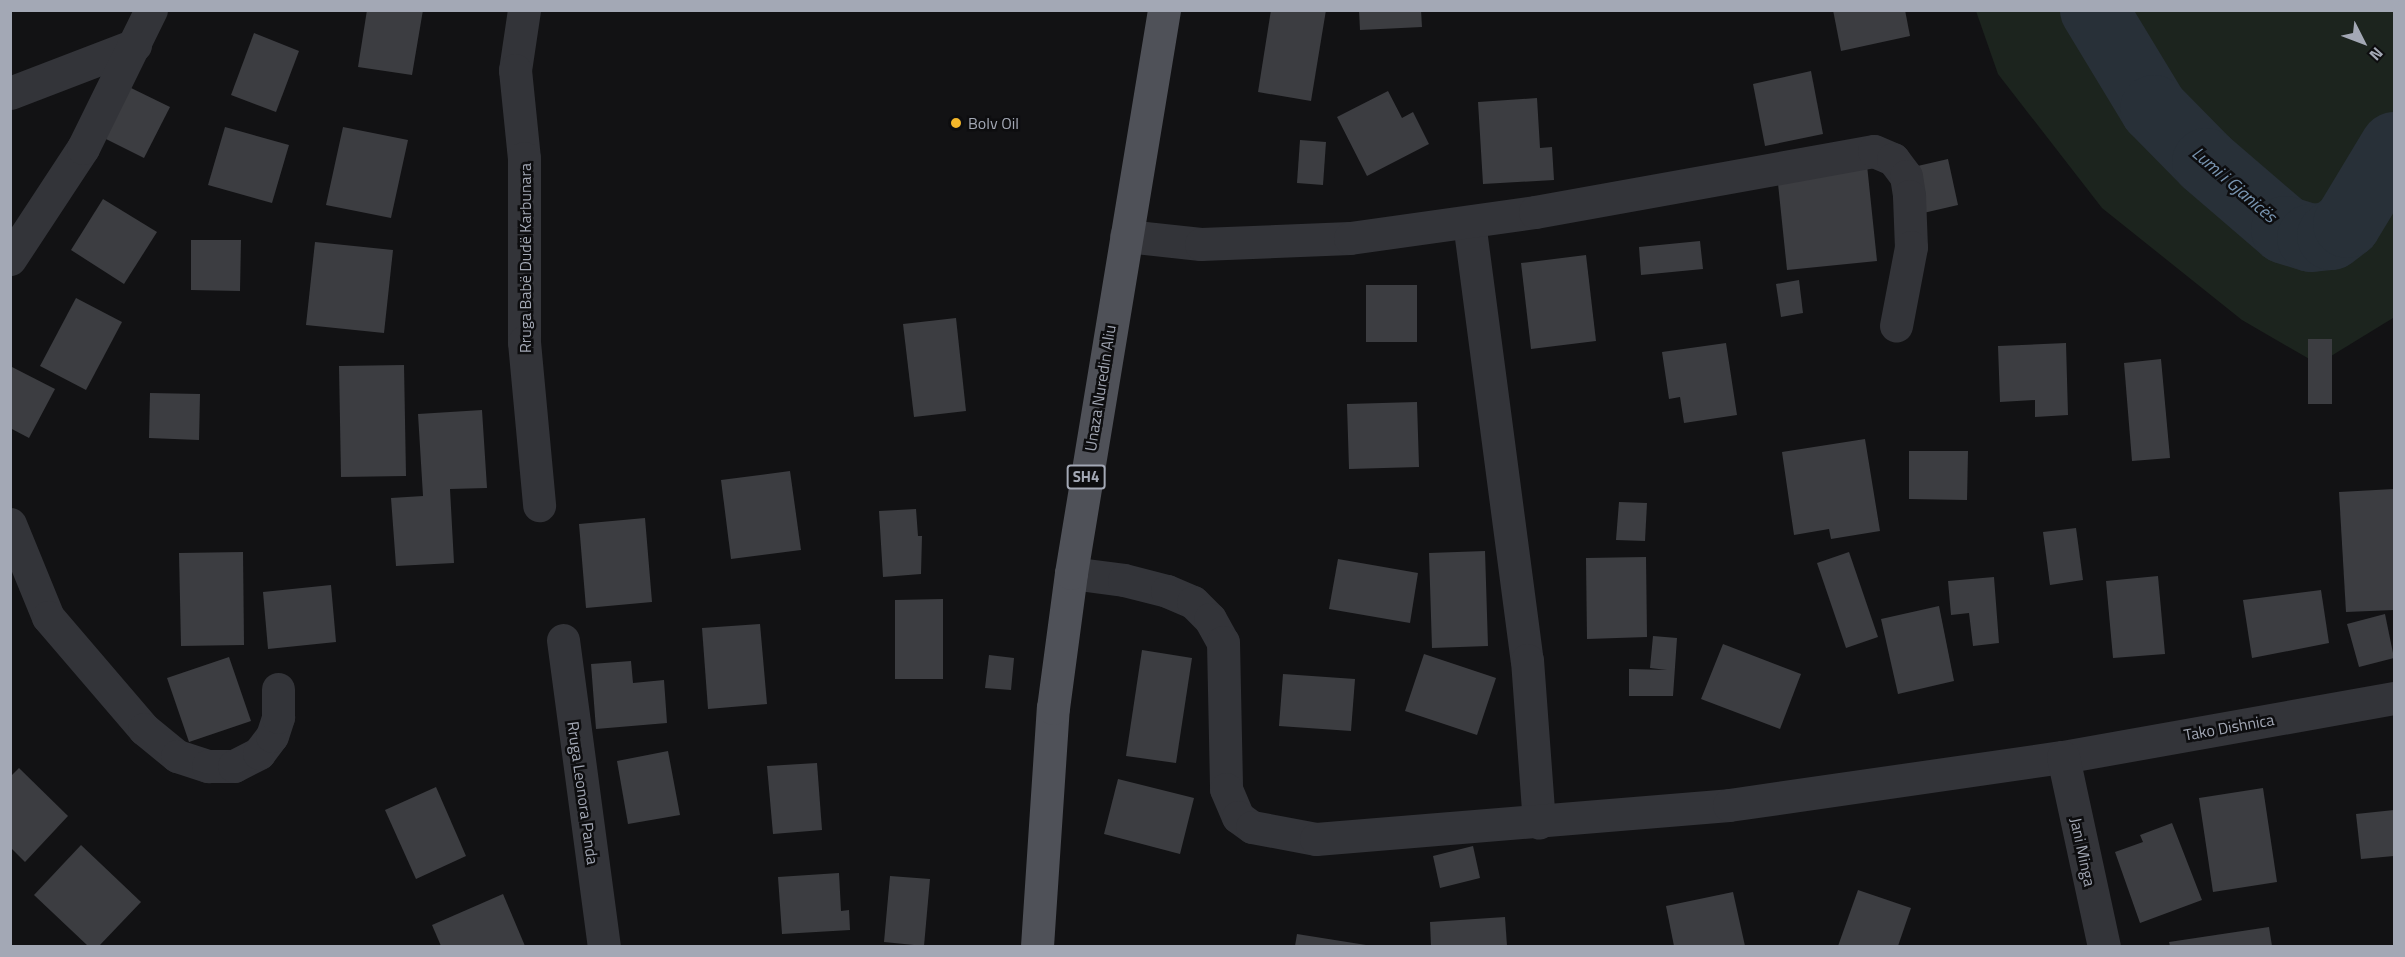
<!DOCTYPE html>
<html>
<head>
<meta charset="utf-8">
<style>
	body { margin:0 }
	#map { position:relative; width:2405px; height:957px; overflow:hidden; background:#121214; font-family:"Titillium Web",sans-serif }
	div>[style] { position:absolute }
	.green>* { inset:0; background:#1c241e }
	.river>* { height:68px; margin:-34px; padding:0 34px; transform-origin:34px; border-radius:34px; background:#283038 }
	.building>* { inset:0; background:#3c3d41 }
	.minor>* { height:33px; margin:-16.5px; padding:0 16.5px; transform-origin:16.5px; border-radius:16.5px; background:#333439 }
	.major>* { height:33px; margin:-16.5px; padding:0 16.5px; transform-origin:16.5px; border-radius:16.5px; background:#4f5158 }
	.dots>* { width:16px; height:16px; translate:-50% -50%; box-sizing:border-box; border:3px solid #0d0d0f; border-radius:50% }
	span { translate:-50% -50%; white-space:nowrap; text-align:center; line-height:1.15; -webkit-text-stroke:5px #0d0d0f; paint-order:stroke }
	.shield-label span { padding:2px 4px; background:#0d0d0f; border:2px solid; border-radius:4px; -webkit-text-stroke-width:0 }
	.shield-label { font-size:15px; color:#a3a8b5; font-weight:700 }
	.poi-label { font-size:16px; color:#a3a8b5 }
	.left { translate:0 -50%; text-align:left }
	.street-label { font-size:16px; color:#a3a8b5 }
	.water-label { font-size:18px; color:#7995b1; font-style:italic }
	.frame { position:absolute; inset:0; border:12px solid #a3a8b5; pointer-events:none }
	.north { position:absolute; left:2333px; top:12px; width:60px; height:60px; -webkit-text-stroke:4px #0d0d0f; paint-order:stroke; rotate:132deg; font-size:16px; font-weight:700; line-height:24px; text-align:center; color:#a3a8b5 }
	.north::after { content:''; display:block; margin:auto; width:21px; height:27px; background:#a3a8b5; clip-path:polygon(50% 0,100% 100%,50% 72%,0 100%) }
</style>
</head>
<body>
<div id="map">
	<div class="green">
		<div style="clip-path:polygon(1976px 11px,2394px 11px,2393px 318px,2318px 364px,2242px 320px,2102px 208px,1998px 74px)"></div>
	</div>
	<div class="river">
		<div style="left:2094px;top:10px;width:116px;rotate:58.8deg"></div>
		<div style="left:2154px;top:109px;width:74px;rotate:45.5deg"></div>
		<div style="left:2206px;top:162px;width:104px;rotate:40.7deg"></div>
		<div style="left:2285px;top:230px;width:27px;rotate:17deg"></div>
		<div style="left:2311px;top:238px;width:20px;rotate:-6deg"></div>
		<div style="left:2331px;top:236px;width:20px;rotate:-37deg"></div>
		<div style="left:2347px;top:224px;width:91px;rotate:-58.9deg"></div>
	</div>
	<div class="building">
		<div style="clip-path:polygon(367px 10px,423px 10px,412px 75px,358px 67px)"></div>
		<div style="clip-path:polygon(1271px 10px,1326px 10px,1311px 101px,1258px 92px)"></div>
		<div style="clip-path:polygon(1359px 10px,1421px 10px,1422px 27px,1360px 30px)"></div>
		<div style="clip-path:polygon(1833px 10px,1905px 10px,1910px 36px,1841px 51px)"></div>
		<div style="clip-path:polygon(254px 33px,299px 51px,276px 112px,231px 95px)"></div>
		<div style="clip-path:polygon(1811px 71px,1823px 134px,1765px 146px,1753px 84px)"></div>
		<div style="clip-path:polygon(129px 87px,170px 107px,144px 158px,104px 138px)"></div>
		<div style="clip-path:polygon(1388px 91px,1402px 118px,1413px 112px,1429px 144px,1367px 176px,1337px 117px)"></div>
		<div style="clip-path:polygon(1537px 98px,1540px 148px,1552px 147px,1554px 180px,1483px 184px,1478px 102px)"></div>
		<div style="clip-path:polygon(225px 127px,289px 145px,272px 203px,208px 185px)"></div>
		<div style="clip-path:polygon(343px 127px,408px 140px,391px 218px,326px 205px)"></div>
		<div style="clip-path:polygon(1300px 140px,1326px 142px,1323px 185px,1297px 183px)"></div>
		<div style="clip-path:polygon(1948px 159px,1958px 205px,1919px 214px,1909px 168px)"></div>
		<div style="clip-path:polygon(1867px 165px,1877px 261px,1787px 270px,1777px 174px)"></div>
		<div style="clip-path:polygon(103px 199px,157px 232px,124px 284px,71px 250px)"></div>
		<div style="clip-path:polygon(191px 240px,241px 240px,240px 291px,191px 290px)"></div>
		<div style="clip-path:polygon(1700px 241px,1703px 269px,1641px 275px,1639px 247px)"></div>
		<div style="clip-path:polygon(315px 242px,393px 250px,384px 333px,306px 325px)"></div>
		<div style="clip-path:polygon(1586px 255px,1596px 341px,1531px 349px,1521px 263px)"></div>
		<div style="clip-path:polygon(1799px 280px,1803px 313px,1781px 317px,1776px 284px)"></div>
		<div style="clip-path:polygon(1366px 285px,1417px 285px,1417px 342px,1366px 342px)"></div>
		<div style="clip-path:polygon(76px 298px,122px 322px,86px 390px,40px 366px)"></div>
		<div style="clip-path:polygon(956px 318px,966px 411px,914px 417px,903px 324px)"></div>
		<div style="clip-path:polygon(2308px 339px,2332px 339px,2332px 404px,2308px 404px)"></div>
		<div style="clip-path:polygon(1726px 343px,1737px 415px,1684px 423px,1680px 397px,1669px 399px,1662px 352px)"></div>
		<div style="clip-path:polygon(2066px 343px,2068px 415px,2035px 417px,2035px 400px,2000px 402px,1998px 346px)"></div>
		<div style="clip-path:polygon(2161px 359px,2170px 458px,2132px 461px,2124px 363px)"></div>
		<div style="clip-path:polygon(404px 365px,406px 476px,341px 477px,339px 366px)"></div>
		<div style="clip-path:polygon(10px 366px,55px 389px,29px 438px,10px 428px)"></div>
		<div style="clip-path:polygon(150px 393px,200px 394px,199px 440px,149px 438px)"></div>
		<div style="clip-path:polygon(1417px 402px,1419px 467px,1349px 469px,1347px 404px)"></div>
		<div style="clip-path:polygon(482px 410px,487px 488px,450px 489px,454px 563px,396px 566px,391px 498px,423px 496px,418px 414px)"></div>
		<div style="clip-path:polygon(1865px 439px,1880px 531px,1831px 539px,1829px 529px,1794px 535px,1782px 452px)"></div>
		<div style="clip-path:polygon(1909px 451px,1968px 451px,1967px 500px,1909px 499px)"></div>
		<div style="clip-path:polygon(790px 471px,801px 550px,731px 559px,721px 480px)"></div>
		<div style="clip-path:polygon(2394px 489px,2394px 610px,2346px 612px,2339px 492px)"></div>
		<div style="clip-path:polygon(1619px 502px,1647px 503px,1645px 541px,1616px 540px)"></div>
		<div style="clip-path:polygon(916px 509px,918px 536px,922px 536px,921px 574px,883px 577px,879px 511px)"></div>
		<div style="clip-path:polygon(645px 518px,652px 602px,586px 608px,579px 524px)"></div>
		<div style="clip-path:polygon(2076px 528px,2083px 580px,2050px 585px,2043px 532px)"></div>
		<div style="clip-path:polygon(1485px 551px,1488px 646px,1432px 648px,1429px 553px)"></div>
		<div style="clip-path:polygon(243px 552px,244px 645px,181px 646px,179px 553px)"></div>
		<div style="clip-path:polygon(1849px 552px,1878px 637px,1846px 648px,1817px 563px)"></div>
		<div style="clip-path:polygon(1646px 557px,1647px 637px,1587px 639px,1586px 558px)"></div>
		<div style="clip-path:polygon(1338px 559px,1418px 573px,1410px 623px,1329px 609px)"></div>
		<div style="clip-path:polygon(2158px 576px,2165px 654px,2113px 658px,2106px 581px)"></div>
		<div style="clip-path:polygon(1994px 577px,1999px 643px,1973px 646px,1969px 613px,1951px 615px,1948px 581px)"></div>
		<div style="clip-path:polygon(331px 585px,336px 642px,268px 649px,263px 592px)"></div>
		<div style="clip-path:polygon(2321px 590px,2329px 643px,2252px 658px,2243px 600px)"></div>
		<div style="clip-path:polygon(943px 599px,943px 679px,895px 679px,895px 600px)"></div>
		<div style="clip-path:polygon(1939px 606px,1954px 681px,1898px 694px,1881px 619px)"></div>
		<div style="clip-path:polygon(2385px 614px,2394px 658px,2359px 667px,2347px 624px)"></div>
		<div style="clip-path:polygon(760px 624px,767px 704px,708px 709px,702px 628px)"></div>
		<div style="clip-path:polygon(1653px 636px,1677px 638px,1673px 696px,1629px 696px,1629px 669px,1667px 670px,1650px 668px)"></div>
		<div style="clip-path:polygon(1723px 644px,1801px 674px,1780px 729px,1701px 699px)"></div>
		<div style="clip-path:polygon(1142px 650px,1192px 658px,1176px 763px,1126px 756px)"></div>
		<div style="clip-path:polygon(1424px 654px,1496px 678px,1477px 735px,1405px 711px)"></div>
		<div style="clip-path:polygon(989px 655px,1014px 658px,1011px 690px,985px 688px)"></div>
		<div style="clip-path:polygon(229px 657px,251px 721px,189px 742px,167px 678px)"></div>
		<div style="clip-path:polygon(631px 661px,633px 683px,664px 680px,667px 723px,596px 729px,591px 664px)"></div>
		<div style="clip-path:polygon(1283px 674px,1355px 679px,1351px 731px,1279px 726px)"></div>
		<div style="clip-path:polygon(668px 751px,680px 815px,628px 824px,617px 761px)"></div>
		<div style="clip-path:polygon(817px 763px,822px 830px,773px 834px,767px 766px)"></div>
		<div style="clip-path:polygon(19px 768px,68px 816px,25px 862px,10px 847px,10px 777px)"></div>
		<div style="clip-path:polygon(1118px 779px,1194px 798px,1180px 854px,1104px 834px)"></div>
		<div style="clip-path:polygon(436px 787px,466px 856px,416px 879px,385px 810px)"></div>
		<div style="clip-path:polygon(2263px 788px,2277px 882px,2213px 892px,2199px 798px)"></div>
		<div style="clip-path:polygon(2394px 810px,2394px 856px,2361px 859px,2356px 814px)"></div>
		<div style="clip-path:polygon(2172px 823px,2202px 900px,2140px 923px,2115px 852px,2143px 842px,2140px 835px)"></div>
		<div style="clip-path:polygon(81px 845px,141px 902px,99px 946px,88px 946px,34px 895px)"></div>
		<div style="clip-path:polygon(1473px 846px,1480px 878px,1440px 888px,1433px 856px)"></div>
		<div style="clip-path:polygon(839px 873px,841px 911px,849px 910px,850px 930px,782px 934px,778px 877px)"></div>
		<div style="clip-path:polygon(890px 876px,930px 879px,924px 946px,884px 942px)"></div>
		<div style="clip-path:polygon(1858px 890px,1911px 908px,1898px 946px,1838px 946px)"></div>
		<div style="clip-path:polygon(1733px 892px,1745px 946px,1674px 946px,1666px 906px)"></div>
		<div style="clip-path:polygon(503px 894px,525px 946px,441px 946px,432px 925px)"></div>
		<div style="clip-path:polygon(1505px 917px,1507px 946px,1431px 946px,1430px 922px)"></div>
		<div style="clip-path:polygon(2269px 927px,2272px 946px,2170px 946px,2169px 942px)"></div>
		<div style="clip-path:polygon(1297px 934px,1366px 945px,1366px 946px,1295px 946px)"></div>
	</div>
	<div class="minor">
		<div style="left:524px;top:10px;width:61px;rotate:98.5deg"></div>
		<div style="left:515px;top:70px;width:88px;rotate:84.2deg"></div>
		<div style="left:524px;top:158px;width:184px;rotate:90deg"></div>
		<div style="left:524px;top:342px;width:164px;rotate:84.7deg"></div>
		<div style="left:10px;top:93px;width:134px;rotate:-21deg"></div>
		<div style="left:1469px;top:222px;width:442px;rotate:82.5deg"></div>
		<div style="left:1527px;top:660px;width:163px;rotate:85.8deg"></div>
		<div style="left:1126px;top:236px;width:75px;rotate:6.1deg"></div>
		<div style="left:1201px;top:244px;width:149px;rotate:-2.3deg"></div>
		<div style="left:1350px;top:238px;width:187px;rotate:-8deg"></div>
		<div style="left:1535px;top:212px;width:344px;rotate:-10.2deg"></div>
		<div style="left:1874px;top:151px;width:21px;rotate:23deg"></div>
		<div style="left:1893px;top:159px;width:21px;rotate:53deg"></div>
		<div style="left:1906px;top:176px;width:20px;rotate:81deg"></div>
		<div style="left:1909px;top:196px;width:51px;rotate:87.8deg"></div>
		<div style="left:1911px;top:247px;width:80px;rotate:100.8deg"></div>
		<div style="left:10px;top:259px;width:133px;rotate:-56.7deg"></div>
		<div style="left:83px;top:148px;width:154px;rotate:-63.8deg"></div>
		<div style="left:10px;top:524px;width:100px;rotate:67.8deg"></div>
		<div style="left:48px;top:617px;width:148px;rotate:49.4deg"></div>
		<div style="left:144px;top:729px;width:43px;rotate:39.3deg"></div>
		<div style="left:177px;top:756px;width:33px;rotate:18deg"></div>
		<div style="left:208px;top:766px;width:26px"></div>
		<div style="left:234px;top:766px;width:28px;rotate:-27deg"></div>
		<div style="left:259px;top:753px;width:21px;rotate:-53deg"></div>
		<div style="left:272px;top:736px;width:20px;rotate:-72deg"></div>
		<div style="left:278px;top:717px;width:28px;rotate:-90deg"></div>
		<div style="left:1071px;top:573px;width:53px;rotate:7.5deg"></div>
		<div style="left:1124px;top:580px;width:44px;rotate:14.3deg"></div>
		<div style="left:1167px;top:591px;width:28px;rotate:23deg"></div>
		<div style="left:1193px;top:602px;width:24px;rotate:45deg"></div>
		<div style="left:1210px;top:619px;width:26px;rotate:61deg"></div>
		<div style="left:1223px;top:642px;width:147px;rotate:88.8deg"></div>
		<div style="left:1226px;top:789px;width:30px;rotate:67deg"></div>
		<div style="left:1238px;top:817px;width:17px;rotate:36deg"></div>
		<div style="left:1252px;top:827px;width:65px;rotate:10.6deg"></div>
		<div style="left:1316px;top:839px;width:414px;rotate:-4.7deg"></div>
		<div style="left:1729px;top:805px;width:337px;rotate:-8.2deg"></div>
		<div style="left:2063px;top:757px;width:336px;rotate:-10.1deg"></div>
		<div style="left:563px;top:640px;width:309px;rotate:82.4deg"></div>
		<div style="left:2063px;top:757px;width:193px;rotate:77.8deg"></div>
	</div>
	<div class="major">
		<div style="left:1037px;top:946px;width:239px;rotate:-86.2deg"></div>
		<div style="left:1053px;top:708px;width:136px;rotate:-82.4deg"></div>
		<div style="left:1071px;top:573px;width:571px;rotate:-80.62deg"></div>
	</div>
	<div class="dots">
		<div style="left:956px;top:123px;background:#f4b72a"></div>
	</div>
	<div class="shield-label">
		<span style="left:1086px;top:477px">SH4</span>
	</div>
	<div class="poi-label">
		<span class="left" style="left:968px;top:123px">Bolv Oil</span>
	</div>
	<div class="street-label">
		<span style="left:525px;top:258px;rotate:-90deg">Rruga Babë Dudë Karbunara</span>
		<span style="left:1100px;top:388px;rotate:-81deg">Unaza Nuredin Aliu</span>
		<span style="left:2229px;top:727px;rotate:-10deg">Tako Dishnica</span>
		<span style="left:583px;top:793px;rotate:82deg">Rruga Leonora Panda</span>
		<span style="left:2083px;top:852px;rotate:78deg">Jani Minga</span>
	</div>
	<div class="water-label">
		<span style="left:2234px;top:185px;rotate:41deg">Lumi i Gjanicës</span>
	</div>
	<div class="frame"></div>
	<div class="north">N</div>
</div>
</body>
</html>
